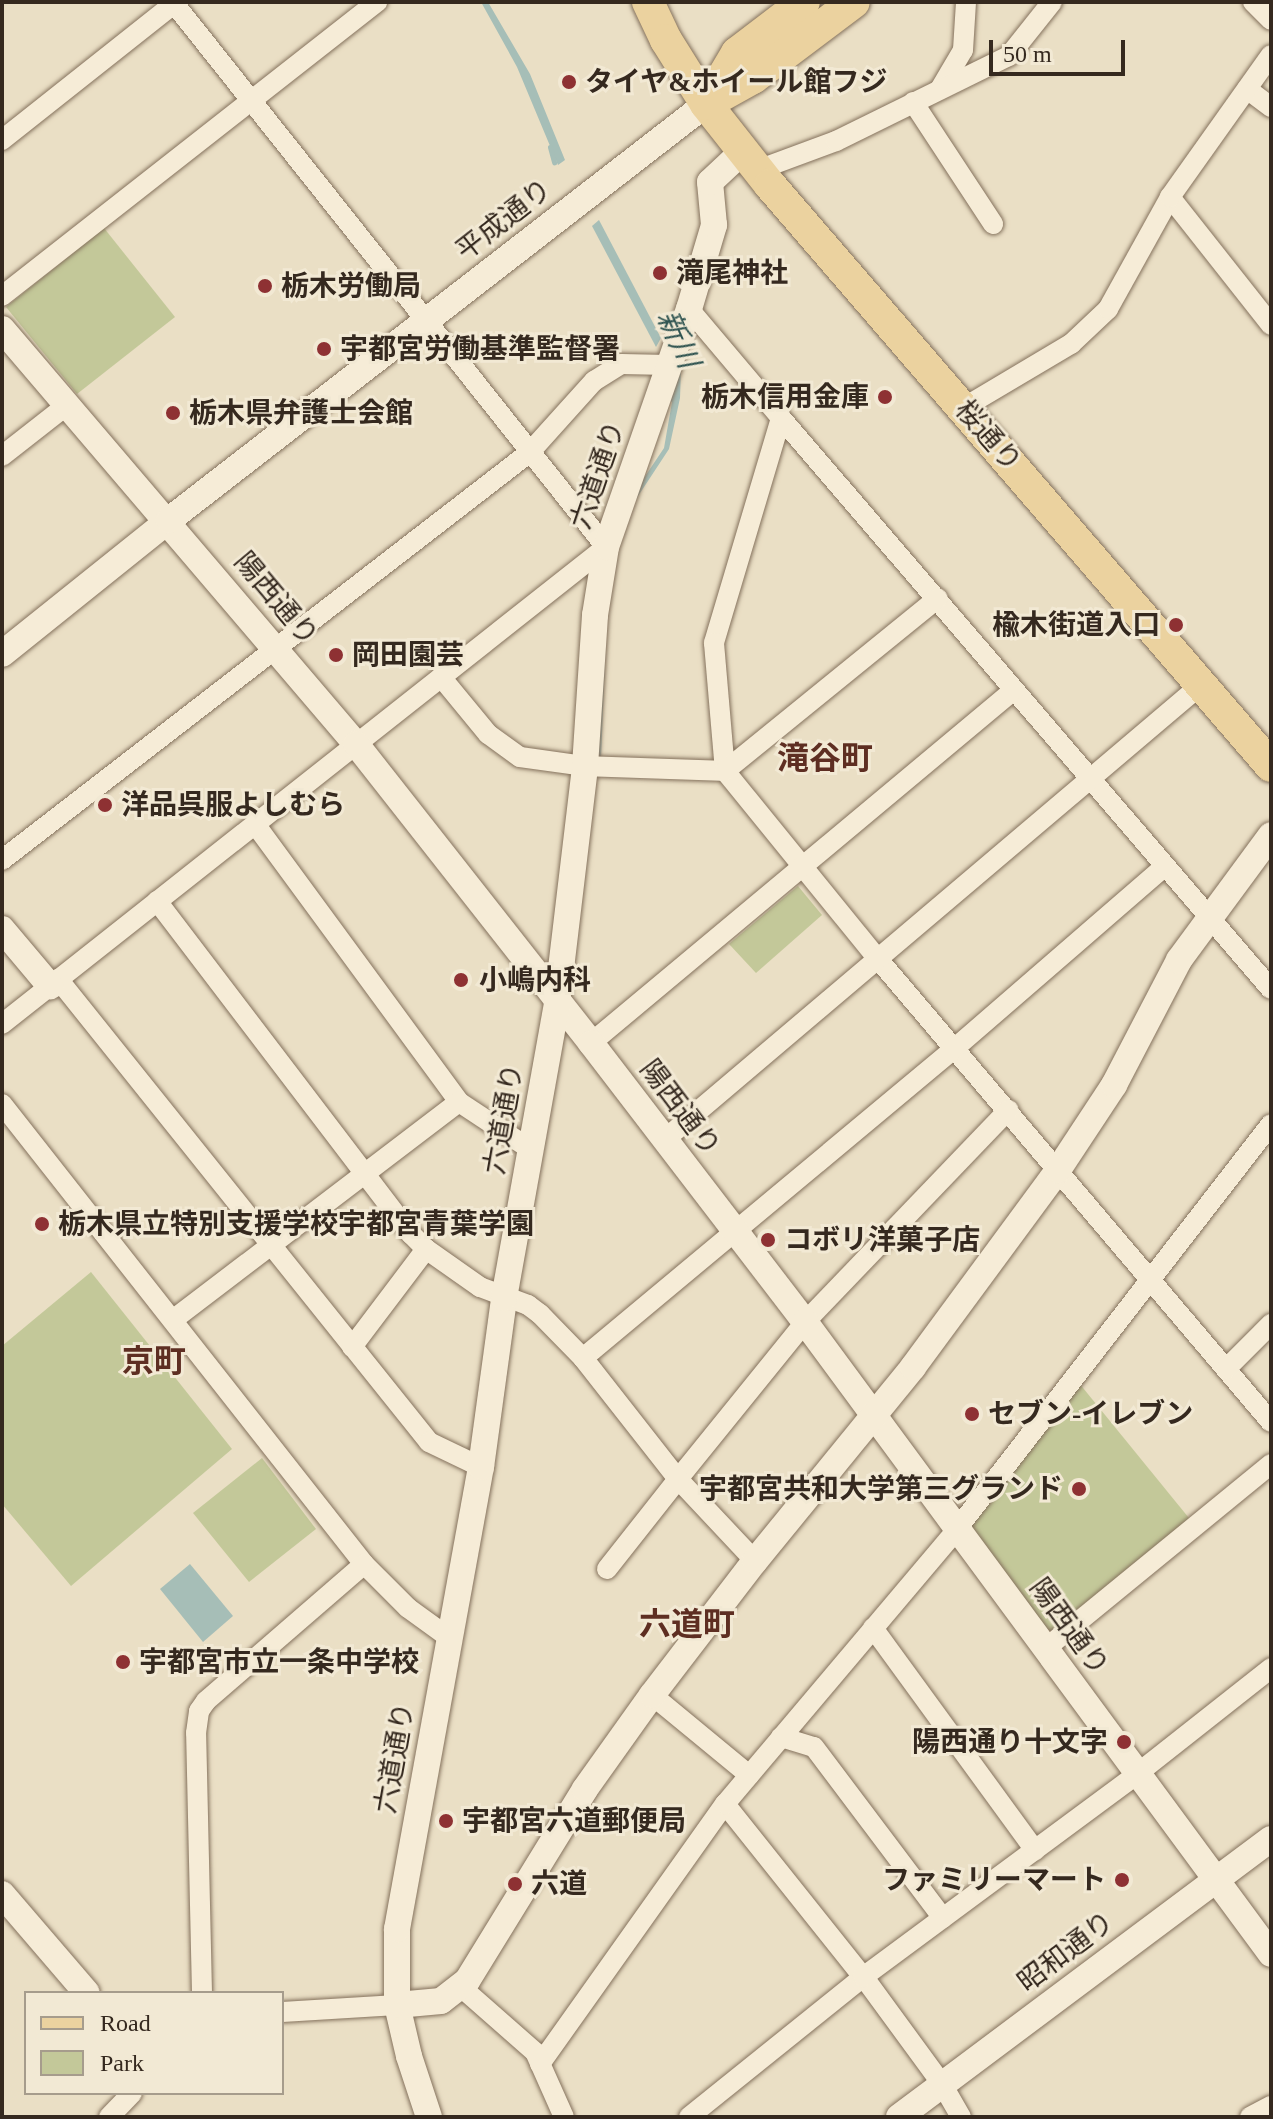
<!DOCTYPE html>
<html>
<head>
<meta charset="utf-8">
<style>
	body { margin:0 }
	#map { position:relative; width:1273px; height:2119px; overflow:hidden; background:#eadfc5; font-family:"Times New Roman","Noto Sans JP",serif }
	div>[style] { position:absolute }
	.green>* { inset:0; background:#c3c899 }
	.water>* { inset:0; background:#a6beb7 }
	.stream>* { height:5px; margin:-2.5px; padding:0 2.5px; transform-origin:2.5px; border-radius:2.5px; background:#a6beb7 }
	.roads { filter:drop-shadow(0 0 2px #84715c) drop-shadow(0 0 2px #84715c) }
	.minor>* { height:20px; margin:-10px; padding:0 10px; transform-origin:10px; border-radius:10px; background:#f6ecd7 }
	.tertiary>* { height:26px; margin:-13px; padding:0 13px; transform-origin:13px; border-radius:13px; background:#f6ecd7 }
	.primary>* { height:32px; margin:-16px; padding:0 16px; transform-origin:16px; border-radius:16px; background:#ebd29f }
	.dots>* { width:22px; height:22px; translate:-50% -50%; box-sizing:border-box; border:4px solid #f2e9d4; border-radius:50% }
	span { translate:-50% -50%; white-space:nowrap; text-align:center; line-height:1.15; -webkit-text-stroke:6px #f2e9d4; paint-order:stroke }
	.poi-label { font-size:28px; color:#35291f; font-weight:700 }
	.left { translate:0 -50%; text-align:left }
	.right { translate:-100% -50%; text-align:right }
	.street-label { font-size:28px; color:#35291f }
	.water-label { font-size:30px; color:#305451; font-style:italic }
	.quarter-label { font-size:32px; color:#5e2e22; font-weight:700 }
	.frame { position:absolute; inset:0; border:4px solid #35291f; pointer-events:none }
	.legend { position:absolute; left:24px; top:1991px; width:260px; height:104px; box-sizing:border-box; background:#f2e9d4; border:2px solid #a69c8c; margin:0; padding:10px 14px; list-style:none; font-size:24px; color:#35291f }
	.legend li { display:flex; align-items:center; gap:16px; height:40px }
	.legend b { width:40px; border:2px solid #a69c8c }
	.scale { position:absolute; left:989px; top:40px; width:136px; height:36px; box-sizing:border-box; border:4px solid #35291f; border-top:0; padding-left:10px; font-size:24px; line-height:28px; white-space:nowrap; color:#35291f; -webkit-text-stroke:6px #f2e9d4; paint-order:stroke }
</style>
</head>
<body>
<div id="map">
	<div class="green">
		<div style="clip-path:polygon(104px 228px,175px 317px,77px 394px,6px 307px)"></div>
		<div style="clip-path:polygon(798px 886px,822px 915px,756px 973px,729px 944px)"></div>
		<div style="clip-path:polygon(91px 1272px,232px 1449px,71px 1586px,2px 1504px,2px 1346px)"></div>
		<div style="clip-path:polygon(1079px 1383px,1193px 1523px,1054px 1631px,1047px 1630px,970px 1526px)"></div>
		<div style="clip-path:polygon(262px 1458px,316px 1529px,249px 1582px,193px 1513px)"></div>
	</div>
	<div class="water">
		<div style="clip-path:polygon(481px 2px,488px 2px,530px 74px,565px 160px,558px 165px,517px 67px)"></div>
		<div style="clip-path:polygon(599px 220px,661px 338px,656px 347px,592px 226px)"></div>
		<div style="clip-path:polygon(681px 370px,680px 398px,669px 449px,623px 519px,608px 589px,601px 759px,596px 758px,602px 592px,618px 517px,664px 448px,672px 402px,668px 400px)"></div>
		<div style="clip-path:polygon(190px 1564px,233px 1616px,203px 1642px,160px 1589px)"></div>
	</div>
	<div class="stream">
		<div style="left:550px;top:147px;width:16px;rotate:75deg"></div>
	</div>
	<div class="roads">
		<div class="minor">
			<div style="left:1253px;top:2px;width:25px;rotate:45deg"></div>
			<div style="left:940px;top:89px;width:45px;rotate:-59.5deg"></div>
			<div style="left:963px;top:50px;width:48px;rotate:-86.4deg"></div>
			<div style="left:1247px;top:89px;width:30px;rotate:37deg"></div>
			<div style="left:913px;top:102px;width:146px;rotate:56.7deg"></div>
			<div style="left:2px;top:140px;width:222px;rotate:-38.4deg"></div>
			<div style="left:758px;top:170px;width:83px;rotate:-20.4deg"></div>
			<div style="left:836px;top:141px;width:193px;rotate:-26.2deg"></div>
			<div style="left:1009px;top:56px;width:69px;rotate:-51.5deg"></div>
			<div style="left:1170px;top:197px;width:163px;rotate:51.7deg"></div>
			<div style="left:2px;top:296px;width:477px;rotate:-38.1deg"></div>
			<div style="left:689px;top:309px;width:143px;rotate:49.8deg"></div>
			<div style="left:781px;top:418px;width:235px;rotate:106.6deg"></div>
			<div style="left:714px;top:643px;width:128px;rotate:85.1deg"></div>
			<div style="left:725px;top:771px;width:242px;rotate:50.9deg"></div>
			<div style="left:878px;top:959px;width:607px;rotate:49.68deg"></div>
			<div style="left:963px;top:408px;width:126px;rotate:-30.7deg"></div>
			<div style="left:1071px;top:344px;width:51px;rotate:-43.4deg"></div>
			<div style="left:1108px;top:309px;width:128px;rotate:-61deg"></div>
			<div style="left:1170px;top:197px;width:174px;rotate:-54.6deg"></div>
			<div style="left:781px;top:418px;width:752px;rotate:49.37deg"></div>
			<div style="left:2px;top:456px;width:83px;rotate:-38.1deg"></div>
			<div style="left:441px;top:677px;width:74px;rotate:50.5deg"></div>
			<div style="left:488px;top:734px;width:39px;rotate:36deg"></div>
			<div style="left:520px;top:757px;width:66px;rotate:7.9deg"></div>
			<div style="left:585px;top:766px;width:140px;rotate:2deg"></div>
			<div style="left:725px;top:771px;width:274px;rotate:-39.1deg"></div>
			<div style="left:255px;top:824px;width:345px;rotate:53.7deg"></div>
			<div style="left:459px;top:1102px;width:85px;rotate:33.5deg"></div>
			<div style="left:2px;top:860px;width:667px;rotate:-37.69deg"></div>
			<div style="left:530px;top:452px;width:96px;rotate:-48deg"></div>
			<div style="left:594px;top:381px;width:32px;rotate:-32deg"></div>
			<div style="left:621px;top:364px;width:48px;rotate:1.2deg"></div>
			<div style="left:157px;top:901px;width:419px;rotate:52.7deg"></div>
			<div style="left:411px;top:1234px;width:21px;rotate:45deg"></div>
			<div style="left:426px;top:1249px;width:66px;rotate:35.1deg"></div>
			<div style="left:480px;top:1287px;width:51px;rotate:20.6deg"></div>
			<div style="left:528px;top:1305px;width:15px;rotate:37deg"></div>
			<div style="left:540px;top:1314px;width:62px;rotate:45.7deg"></div>
			<div style="left:583px;top:1358px;width:154px;rotate:51.9deg"></div>
			<div style="left:678px;top:1479px;width:202px;rotate:-51deg"></div>
			<div style="left:805px;top:1322px;width:294px;rotate:-46.2deg"></div>
			<div style="left:58px;top:979px;width:593px;rotate:51.29deg"></div>
			<div style="left:429px;top:1442px;width:58px;rotate:25.7deg"></div>
			<div style="left:2px;top:1024px;width:770px;rotate:-38.3deg"></div>
			<div style="left:606px;top:547px;width:696px;rotate:-128.47deg"></div>
			<div style="left:591px;top:1043px;width:551px;rotate:-39.85deg"></div>
			<div style="left:2px;top:1104px;width:585px;rotate:51.8deg"></div>
			<div style="left:364px;top:1564px;width:62px;rotate:45deg"></div>
			<div style="left:408px;top:1608px;width:49px;rotate:35.9deg"></div>
			<div style="left:664px;top:1140px;width:705px;rotate:-40.28deg"></div>
			<div style="left:174px;top:1319px;width:358px;rotate:-37.3deg"></div>
			<div style="left:352px;top:1347px;width:123px;rotate:-52.9deg"></div>
			<div style="left:583px;top:1358px;width:484px;rotate:-39.8deg"></div>
			<div style="left:955px;top:1048px;width:278px;rotate:-40.9deg"></div>
			<div style="left:1226px;top:1369px;width:64px;rotate:-45deg"></div>
			<div style="left:607px;top:1569px;width:115px;rotate:-51.7deg"></div>
			<div style="left:678px;top:1479px;width:112px;rotate:46.8deg"></div>
			<div style="left:873px;top:1628px;width:275px;rotate:53.9deg"></div>
			<div style="left:1045px;top:1649px;width:292px;rotate:-39.3deg"></div>
			<div style="left:652px;top:1695px;width:126px;rotate:39.5deg"></div>
			<div style="left:781px;top:1737px;width:34px;rotate:17deg"></div>
			<div style="left:814px;top:1747px;width:214px;rotate:53deg"></div>
			<div style="left:725px;top:1804px;width:229px;rotate:51.4deg"></div>
			<div style="left:868px;top:1983px;width:125px;rotate:53.8deg"></div>
			<div style="left:942px;top:2084px;width:38px;rotate:60deg"></div>
			<div style="left:461px;top:1987px;width:98px;rotate:41.3deg"></div>
			<div style="left:535px;top:2052px;width:71px;rotate:66deg"></div>
			<div style="left:202px;top:1993px;width:260px;rotate:-91.3deg"></div>
			<div style="left:196px;top:1733px;width:22px;rotate:-82deg"></div>
			<div style="left:199px;top:1711px;width:12px;rotate:-55deg"></div>
			<div style="left:206px;top:1701px;width:209px;rotate:-40.9deg"></div>
			<div style="left:282px;top:2012px;width:115px;rotate:-3.5deg"></div>
			<div style="left:540px;top:2064px;width:319px;rotate:-54.6deg"></div>
			<div style="left:725px;top:1804px;width:360px;rotate:-49.8deg"></div>
			<div style="left:957px;top:1529px;width:512px;rotate:-52.21deg"></div>
			<div style="left:109px;top:2117px;width:33px;rotate:-46deg"></div>
			<div style="left:689px;top:2117px;width:223px;rotate:-38.8deg"></div>
			<div style="left:863px;top:1977px;width:341px;rotate:-36.5deg"></div>
			<div style="left:1137px;top:1774px;width:171px;rotate:-38.3deg"></div>
			<div style="left:1250px;top:2117px;width:24px;rotate:-28deg"></div>
		</div>
		<div class="tertiary">
			<div style="left:2px;top:329px;width:545px;rotate:49.54deg"></div>
			<div style="left:356px;top:744px;width:380px;rotate:51.8deg"></div>
			<div style="left:591px;top:1043px;width:352px;rotate:52.5deg"></div>
			<div style="left:805px;top:1322px;width:785px;rotate:53.6deg"></div>
			<div style="left:2px;top:654px;width:214px;rotate:-38.7deg"></div>
			<div style="left:169px;top:520px;width:679px;rotate:-37.76deg"></div>
			<div style="left:2px;top:929px;width:75px;rotate:49.9deg"></div>
			<div style="left:2px;top:1894px;width:130px;rotate:49.4deg"></div>
			<div style="left:397px;top:2005px;width:44px;rotate:-5.2deg"></div>
			<div style="left:441px;top:2001px;width:33px;rotate:-38deg"></div>
			<div style="left:467px;top:1981px;width:225px;rotate:-58.4deg"></div>
			<div style="left:585px;top:1789px;width:115px;rotate:-54.5deg"></div>
			<div style="left:652px;top:1695px;width:169px;rotate:-52.5deg"></div>
			<div style="left:755px;top:1561px;width:250px;rotate:-50.8deg"></div>
			<div style="left:913px;top:1367px;width:245px;rotate:-53.6deg"></div>
			<div style="left:1058px;top:1170px;width:102px;rotate:-56.6deg"></div>
			<div style="left:1114px;top:1085px;width:141px;rotate:-62.5deg"></div>
			<div style="left:1179px;top:960px;width:155px;rotate:-53.6deg"></div>
			<div style="left:429px;top:2117px;width:64px;rotate:-108.2deg"></div>
			<div style="left:409px;top:2056px;width:52px;rotate:-103.2deg"></div>
			<div style="left:397px;top:2005px;width:76px;rotate:-90deg"></div>
			<div style="left:397px;top:1929px;width:470px;rotate:-79.7deg"></div>
			<div style="left:481px;top:1467px;width:171px;rotate:-82.2deg"></div>
			<div style="left:504px;top:1298px;width:301px;rotate:-79.8deg"></div>
			<div style="left:557px;top:1002px;width:238px;rotate:-83.2deg"></div>
			<div style="left:585px;top:766px;width:151px;rotate:-86.2deg"></div>
			<div style="left:595px;top:615px;width:69px;rotate:-80.8deg"></div>
			<div style="left:606px;top:547px;width:252px;rotate:-70.8deg"></div>
			<div style="left:689px;top:309px;width:88px;rotate:-73.4deg"></div>
			<div style="left:714px;top:225px;width:43px;rotate:-95.3deg"></div>
			<div style="left:710px;top:182px;width:45px;rotate:-43.2deg"></div>
			<div style="left:899px;top:2117px;width:464px;rotate:-36.8deg"></div>
		</div>
		<div class="primary">
			<div style="left:648px;top:2px;width:42px;rotate:64.7deg"></div>
			<div style="left:666px;top:40px;width:75px;rotate:58deg"></div>
			<div style="left:706px;top:104px;width:103px;rotate:51.7deg"></div>
			<div style="left:770px;top:185px;width:767px;rotate:49.23deg"></div>
			<div style="left:708px;top:102px;width:57px;rotate:-59.4deg"></div>
			<div style="left:737px;top:53px;width:84px;rotate:-37.3deg"></div>
			<div style="left:706px;top:104px;width:54px;rotate:-29deg"></div>
			<div style="left:753px;top:78px;width:126px;rotate:-37deg"></div>
		</div>
	</div>
	<div class="dots">
		<div style="left:569px;top:82px;background:#8e3133"></div>
		<div style="left:660px;top:273px;background:#8e3133"></div>
		<div style="left:265px;top:286px;background:#8e3133"></div>
		<div style="left:324px;top:349px;background:#8e3133"></div>
		<div style="left:885px;top:397px;background:#8e3133"></div>
		<div style="left:173px;top:413px;background:#8e3133"></div>
		<div style="left:1176px;top:625px;background:#8e3133"></div>
		<div style="left:336px;top:655px;background:#8e3133"></div>
		<div style="left:105px;top:805px;background:#8e3133"></div>
		<div style="left:461px;top:980px;background:#8e3133"></div>
		<div style="left:42px;top:1224px;background:#8e3133"></div>
		<div style="left:768px;top:1240px;background:#8e3133"></div>
		<div style="left:972px;top:1414px;background:#8e3133"></div>
		<div style="left:1079px;top:1489px;background:#8e3133"></div>
		<div style="left:123px;top:1662px;background:#8e3133"></div>
		<div style="left:1124px;top:1742px;background:#8e3133"></div>
		<div style="left:446px;top:1821px;background:#8e3133"></div>
		<div style="left:1122px;top:1880px;background:#8e3133"></div>
		<div style="left:515px;top:1884px;background:#8e3133"></div>
	</div>
	<div class="poi-label">
		<span class="left" style="left:585px;top:82px">タイヤ&amp;ホイール館フジ</span>
		<span class="left" style="left:676px;top:273px">滝尾神社</span>
		<span class="left" style="left:281px;top:286px">栃木労働局</span>
		<span class="left" style="left:340px;top:349px">宇都宮労働基準監督署</span>
		<span class="right" style="left:869px;top:397px">栃木信用金庫</span>
		<span class="left" style="left:189px;top:413px">栃木県弁護士会館</span>
		<span class="right" style="left:1160px;top:625px">楡木街道入口</span>
		<span class="left" style="left:352px;top:655px">岡田園芸</span>
		<span class="left" style="left:121px;top:805px">洋品呉服よしむら</span>
		<span class="left" style="left:479px;top:980px">小嶋内科</span>
		<span class="left" style="left:58px;top:1224px">栃木県立特別支援学校宇都宮青葉学園</span>
		<span class="left" style="left:784px;top:1240px">コボリ洋菓子店</span>
		<span class="left" style="left:988px;top:1414px">セブン-イレブン</span>
		<span class="right" style="left:1063px;top:1489px">宇都宮共和大学第三グランド</span>
		<span class="left" style="left:139px;top:1662px">宇都宮市立一条中学校</span>
		<span class="right" style="left:1108px;top:1742px">陽西通り十文字</span>
		<span class="left" style="left:462px;top:1821px">宇都宮六道郵便局</span>
		<span class="right" style="left:1106px;top:1880px">ファミリーマート</span>
		<span class="left" style="left:531px;top:1884px">六道</span>
	</div>
	<div class="street-label">
		<span style="left:504px;top:220px;rotate:-38deg">平成通り</span>
		<span style="left:988px;top:436px;rotate:49deg">桜通り</span>
		<span style="left:598px;top:475px;rotate:-71deg">六道通り</span>
		<span style="left:276px;top:599px;rotate:50deg">陽西通り</span>
		<span style="left:680px;top:1108px;rotate:53deg">陽西通り</span>
		<span style="left:504px;top:1119px;rotate:-80deg">六道通り</span>
		<span style="left:1069px;top:1627px;rotate:54deg">陽西通り</span>
		<span style="left:395px;top:1758px;rotate:-80deg">六道通り</span>
		<span style="left:1066px;top:1952px;rotate:-37deg">昭和通り</span>
	</div>
	<div class="water-label">
		<span style="left:678px;top:339px;rotate:66deg">新川</span>
	</div>
	<div class="quarter-label">
		<span style="left:825px;top:758px">滝谷町</span>
		<span style="left:154px;top:1361px">京町</span>
		<span style="left:687px;top:1624px">六道町</span>
	</div>
	<div class="frame"></div>
	<ul class="legend">
	<li><b style="height:10px;background:#ebd29f"></b>Road</li>
	<li><b style="height:22px;background:#c3c899"></b>Park</li>
	</ul>
	<div class="scale">50 m</div>
</div>
</body>
</html>
